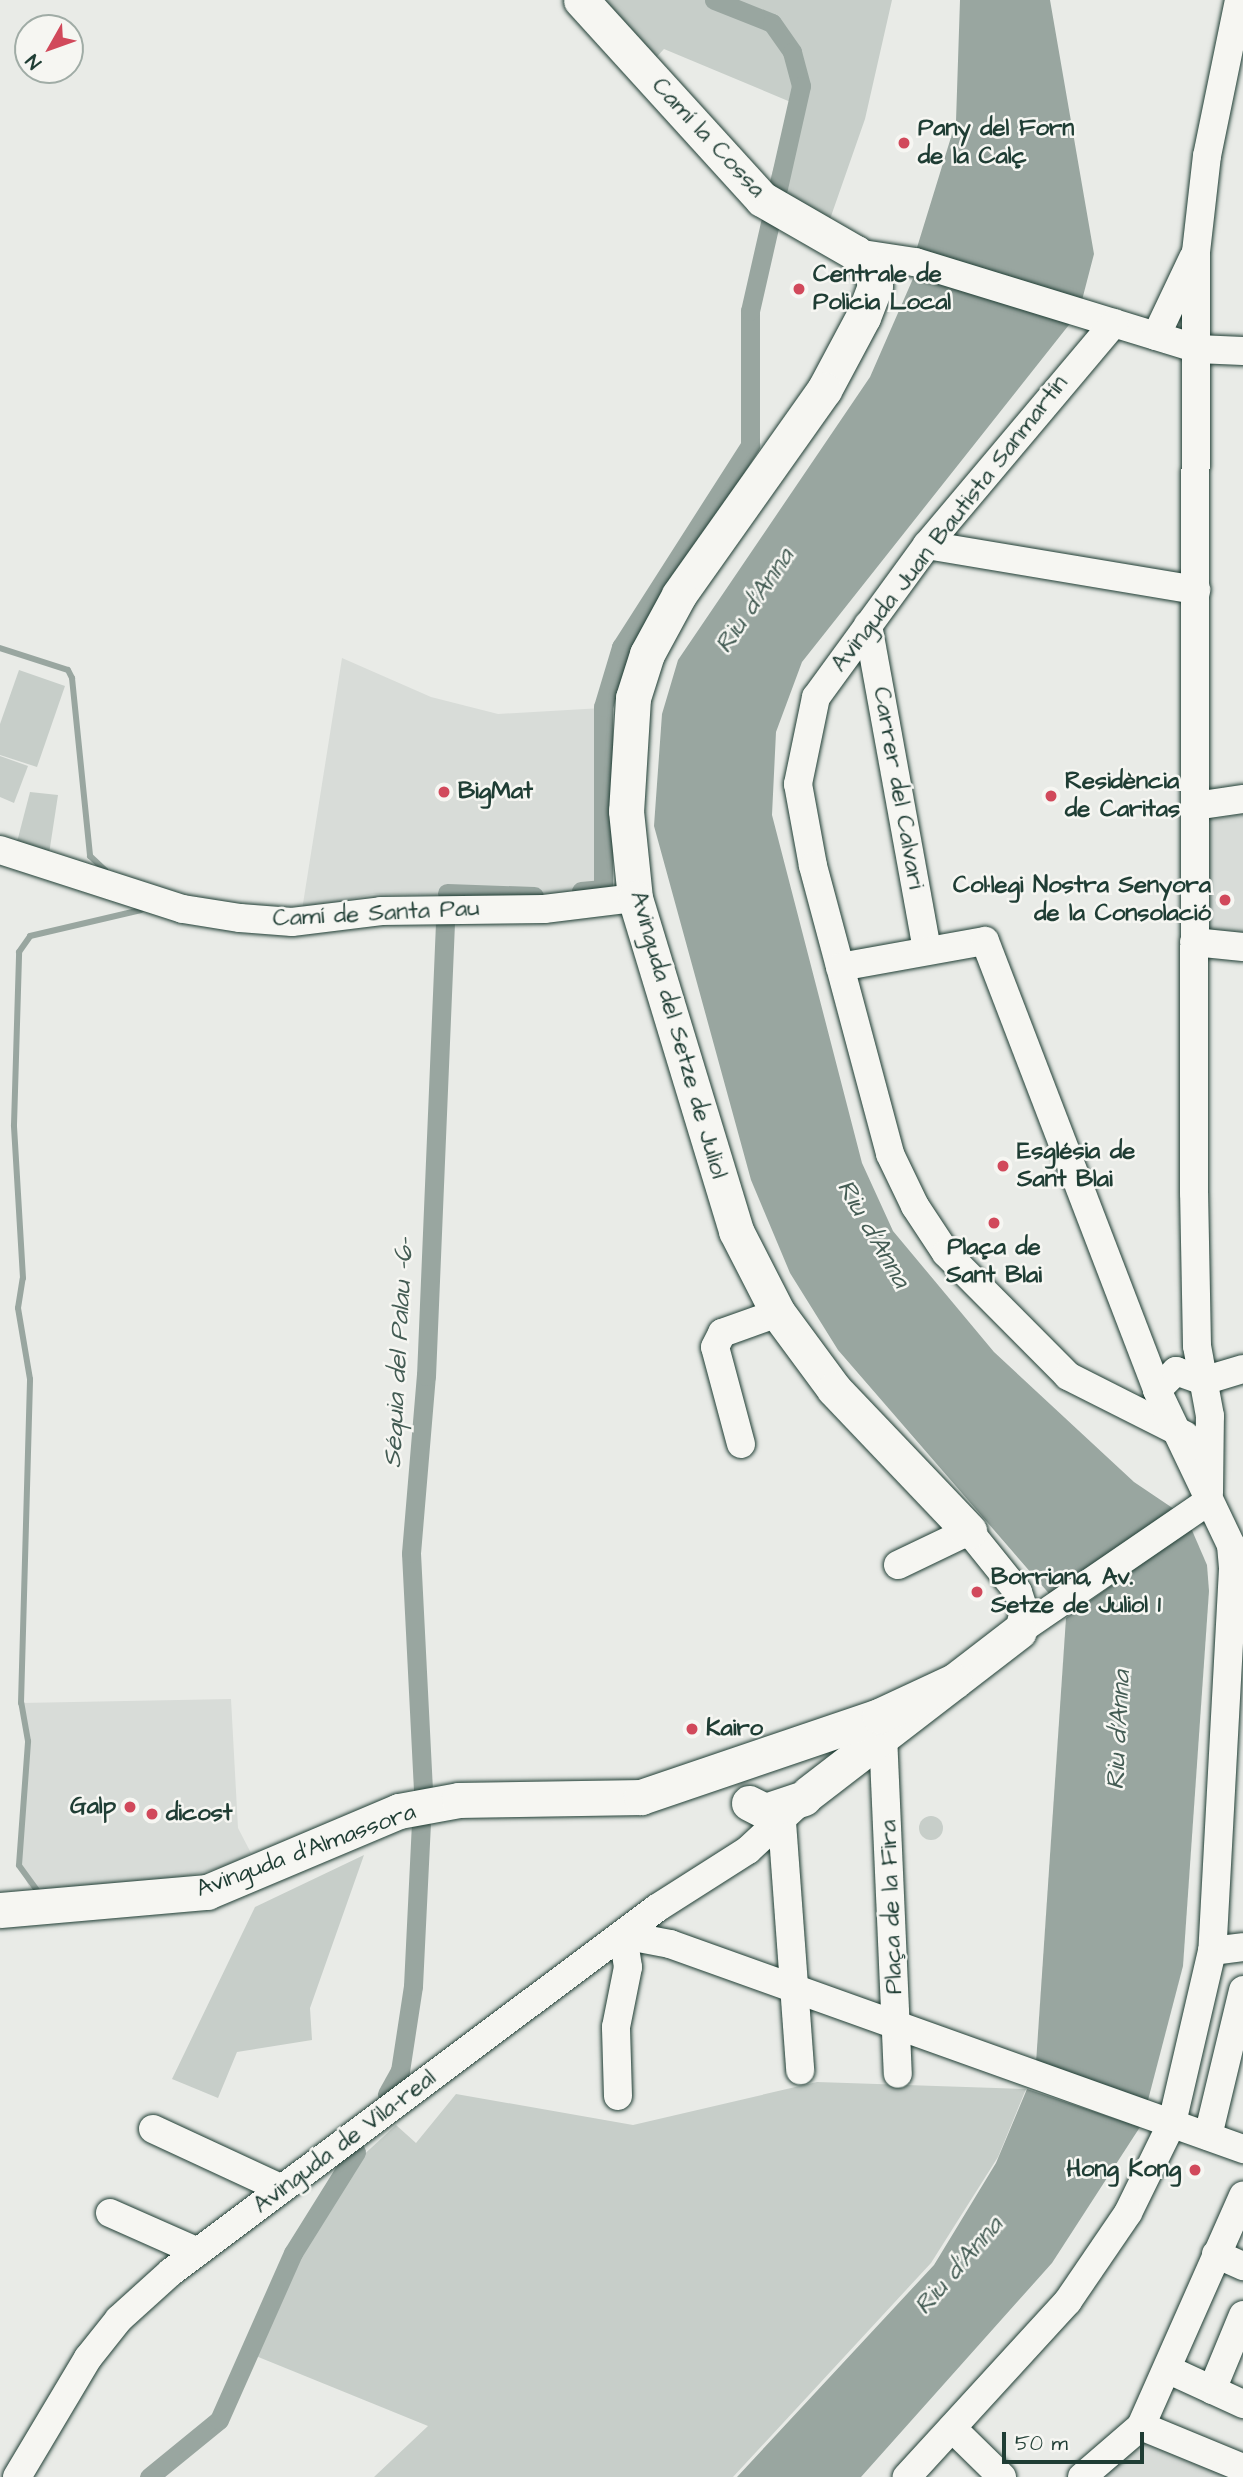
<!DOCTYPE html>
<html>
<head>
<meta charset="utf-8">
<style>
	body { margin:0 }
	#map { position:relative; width:1243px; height:2477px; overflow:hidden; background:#e9ebe7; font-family:"Architects Daughter",sans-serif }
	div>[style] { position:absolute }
	.built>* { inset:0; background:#d8dcd8 }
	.green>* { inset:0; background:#c7cec9 }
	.round { border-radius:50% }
	.water>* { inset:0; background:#99a6a0 }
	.stream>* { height:6px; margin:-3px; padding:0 3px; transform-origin:3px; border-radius:3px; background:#99a6a0 }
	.canal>* { height:19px; margin:-9.5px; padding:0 9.5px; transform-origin:9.5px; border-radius:9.5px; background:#99a6a0 }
	.roads { filter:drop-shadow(0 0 2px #1f3d34) drop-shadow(0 0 2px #1f3d34) }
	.minor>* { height:28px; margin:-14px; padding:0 14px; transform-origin:14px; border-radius:14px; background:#f6f6f2 }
	.major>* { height:35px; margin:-17.5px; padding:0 17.5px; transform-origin:17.5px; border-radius:17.5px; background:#f6f6f2 }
	.dots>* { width:19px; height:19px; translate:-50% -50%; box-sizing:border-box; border:4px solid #f6f6f2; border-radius:50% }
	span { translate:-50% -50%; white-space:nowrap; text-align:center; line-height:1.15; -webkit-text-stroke:5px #f6f6f2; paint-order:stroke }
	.poi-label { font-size:24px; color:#1f3d34; font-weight:700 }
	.left { translate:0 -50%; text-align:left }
	.right { translate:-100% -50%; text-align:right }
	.street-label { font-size:24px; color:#1f3d34 }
	.water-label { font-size:26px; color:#445c54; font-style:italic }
	.north { position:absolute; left:14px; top:14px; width:70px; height:70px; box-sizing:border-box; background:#f6f6f2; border:2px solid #a0aca6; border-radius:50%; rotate:230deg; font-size:19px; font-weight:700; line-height:28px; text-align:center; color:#1f3d34 }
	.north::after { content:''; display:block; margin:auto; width:24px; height:32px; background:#d1495b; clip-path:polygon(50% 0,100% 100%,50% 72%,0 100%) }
	.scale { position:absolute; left:1002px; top:2432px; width:142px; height:32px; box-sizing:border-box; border:4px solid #1f3d34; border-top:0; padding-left:9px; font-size:21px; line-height:24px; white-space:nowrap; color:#1f3d34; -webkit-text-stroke:5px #f6f6f2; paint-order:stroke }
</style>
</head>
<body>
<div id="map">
	<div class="built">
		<div style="clip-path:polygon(342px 658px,431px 697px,498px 714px,602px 708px,597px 794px,603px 889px,533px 896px,373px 894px,302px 910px)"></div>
		<div style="clip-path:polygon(1243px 814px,1243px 934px,1207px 931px,1205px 820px)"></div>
		<div style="clip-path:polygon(231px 1699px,238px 1828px,251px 1853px,228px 1866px,171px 1880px,39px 1893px,29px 1887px,19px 1865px,28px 1741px,21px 1703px)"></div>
		<div style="clip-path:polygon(1145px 2436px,1243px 2477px,1097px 2477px)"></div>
	</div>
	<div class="green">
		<div style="clip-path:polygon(591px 0,892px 0,865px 119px,829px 222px,768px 187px,793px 103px,664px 49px,651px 63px)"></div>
		<div style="clip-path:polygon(19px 670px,65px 686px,37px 767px,0 755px,0 724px)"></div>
		<div style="clip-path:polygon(0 756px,28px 766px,14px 803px,0 797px)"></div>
		<div style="clip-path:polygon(30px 792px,58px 795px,49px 854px,17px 842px)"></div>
		<div class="round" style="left:919px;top:1816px;width:24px;height:24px"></div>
		<div style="clip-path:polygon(364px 1855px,310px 2008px,312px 2040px,237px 2052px,218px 2098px,172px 2079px,255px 1907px)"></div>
		<div style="clip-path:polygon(817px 2082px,1026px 2089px,998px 2157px,931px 2263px,733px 2477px,374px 2477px,428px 2426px,251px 2354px,305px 2233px,358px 2160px,396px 2125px,416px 2143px,456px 2094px,633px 2125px)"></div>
	</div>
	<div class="water">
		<div style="clip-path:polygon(960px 0,1050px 0,1094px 254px,1081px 304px,915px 254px,956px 121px)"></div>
		<div style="clip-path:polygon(915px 274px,1072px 321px,802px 662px,776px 732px,772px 815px,862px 1163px,893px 1231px,994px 1352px,1134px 1482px,1174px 1509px,1052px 1597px,838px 1350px,790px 1273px,751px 1180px,654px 826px,662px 714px,678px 660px,870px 377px)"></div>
		<div style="clip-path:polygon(1191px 1528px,1207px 1565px,1209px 1591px,1183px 1966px,1147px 2104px,1036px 2063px,1066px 1618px)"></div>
		<div style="clip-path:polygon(1027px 2089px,1140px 2127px,1052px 2263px,861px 2477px,737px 2477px,934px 2265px,996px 2163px)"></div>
	</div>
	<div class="stream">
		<div style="left:0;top:648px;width:71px;rotate:17.9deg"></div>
		<div style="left:68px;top:670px;width:9px;rotate:63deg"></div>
		<div style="left:72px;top:678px;width:179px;rotate:84.2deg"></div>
		<div style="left:90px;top:856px;width:21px;rotate:43deg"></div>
		<div style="left:39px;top:1893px;width:34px;rotate:-126deg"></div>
		<div style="left:19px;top:1865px;width:124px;rotate:-85.8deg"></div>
		<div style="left:28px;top:1741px;width:39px;rotate:-100deg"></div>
		<div style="left:21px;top:1703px;width:324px;rotate:-88.4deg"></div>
		<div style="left:30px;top:1379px;width:72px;rotate:-99.6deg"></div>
		<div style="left:18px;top:1308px;width:30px;rotate:-81deg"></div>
		<div style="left:23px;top:1278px;width:153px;rotate:-93.4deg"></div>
		<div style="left:14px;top:1125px;width:173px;rotate:-88.3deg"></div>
		<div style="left:19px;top:952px;width:19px;rotate:-55deg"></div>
		<div style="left:30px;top:936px;width:114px;rotate:-13.2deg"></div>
	</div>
	<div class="canal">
		<div style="left:714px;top:0;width:62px;rotate:21.6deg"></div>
		<div style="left:772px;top:23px;width:35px;rotate:55deg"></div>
		<div style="left:792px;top:52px;width:35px;rotate:75deg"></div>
		<div style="left:801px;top:86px;width:105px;rotate:102.7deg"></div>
		<div style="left:581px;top:891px;width:22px;rotate:-5deg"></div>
		<div style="left:603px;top:889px;width:182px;rotate:-90deg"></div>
		<div style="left:603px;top:707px;width:63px;rotate:-73.3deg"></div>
		<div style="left:621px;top:647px;width:240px;rotate:-57.4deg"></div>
		<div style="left:750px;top:445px;width:134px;rotate:-90deg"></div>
		<div style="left:750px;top:311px;width:90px;rotate:-77.2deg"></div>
		<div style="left:447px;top:893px;width:87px;rotate:2deg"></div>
		<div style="left:423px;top:1790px;width:237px;rotate:-92.9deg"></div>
		<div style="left:411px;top:1553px;width:178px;rotate:-85.2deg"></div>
		<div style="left:426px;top:1376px;width:457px;rotate:-87.6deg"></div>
		<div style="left:387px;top:2094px;width:26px;rotate:-61deg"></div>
		<div style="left:400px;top:2071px;width:86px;rotate:-81.3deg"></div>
		<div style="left:413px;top:1986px;width:162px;rotate:-87.2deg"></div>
		<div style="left:149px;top:2477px;width:90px;rotate:-39.2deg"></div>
		<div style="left:219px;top:2420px;width:183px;rotate:-66.1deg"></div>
		<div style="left:293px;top:2253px;width:119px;rotate:-58deg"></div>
	</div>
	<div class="roads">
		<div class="minor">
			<div style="left:856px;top:253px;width:60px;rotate:8.7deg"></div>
			<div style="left:915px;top:262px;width:295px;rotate:17.1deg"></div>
			<div style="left:1197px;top:349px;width:46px;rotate:2.5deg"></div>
			<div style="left:1114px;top:323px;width:290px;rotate:130.1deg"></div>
			<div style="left:927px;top:545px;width:188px;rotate:126.1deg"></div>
			<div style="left:816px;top:697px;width:89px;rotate:101.7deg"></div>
			<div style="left:798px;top:784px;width:83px;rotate:79.6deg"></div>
			<div style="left:813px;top:866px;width:298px;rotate:75deg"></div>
			<div style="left:890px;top:1154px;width:58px;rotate:64.3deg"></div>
			<div style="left:915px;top:1206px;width:56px;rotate:56.6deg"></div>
			<div style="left:946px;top:1253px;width:173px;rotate:45.2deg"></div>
			<div style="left:1068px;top:1376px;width:131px;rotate:26.8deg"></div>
			<div style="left:1156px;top:336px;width:86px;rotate:-64.6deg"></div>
			<div style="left:927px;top:545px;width:273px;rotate:9.5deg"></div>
			<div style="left:868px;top:625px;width:330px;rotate:79.7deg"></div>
			<div style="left:1195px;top:806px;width:49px;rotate:-8.3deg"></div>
			<div style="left:0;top:850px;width:192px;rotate:17.9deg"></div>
			<div style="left:183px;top:909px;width:58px;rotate:9deg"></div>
			<div style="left:240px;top:918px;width:52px;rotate:4.4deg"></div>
			<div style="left:292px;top:922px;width:90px;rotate:-7deg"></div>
			<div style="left:381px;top:911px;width:163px;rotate:-0.7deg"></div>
			<div style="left:544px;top:909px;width:92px;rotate:-6.9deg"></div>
			<div style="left:1194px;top:942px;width:49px;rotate:5.8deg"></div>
			<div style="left:840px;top:967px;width:147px;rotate:-10.2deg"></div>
			<div style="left:985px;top:941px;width:481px;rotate:69deg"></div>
			<div style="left:1157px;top:1390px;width:172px;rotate:64.5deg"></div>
			<div style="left:1231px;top:1545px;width:24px;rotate:85deg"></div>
			<div style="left:1233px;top:1569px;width:383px;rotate:93.1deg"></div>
			<div style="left:1212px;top:1951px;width:177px;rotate:103.1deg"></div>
			<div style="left:1172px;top:2123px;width:100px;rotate:116.1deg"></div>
			<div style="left:1128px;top:2213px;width:107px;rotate:124.3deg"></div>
			<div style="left:1068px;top:2301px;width:239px;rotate:132.5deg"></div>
			<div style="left:1203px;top:1381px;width:42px;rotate:-16.7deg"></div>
			<div style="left:1157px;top:1390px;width:27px;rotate:-45deg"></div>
			<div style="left:1176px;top:1371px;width:29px;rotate:20deg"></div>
			<div style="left:741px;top:1444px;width:100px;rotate:-105deg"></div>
			<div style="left:715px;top:1347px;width:16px;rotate:-63deg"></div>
			<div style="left:722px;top:1333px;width:59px;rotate:-19.7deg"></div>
			<div style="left:1209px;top:1493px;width:77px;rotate:-89.3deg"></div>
			<div style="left:1210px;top:1416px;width:71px;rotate:-100.5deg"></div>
			<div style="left:1197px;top:1346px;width:153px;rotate:-91.1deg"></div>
			<div style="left:1194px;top:1193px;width:941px;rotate:-89.88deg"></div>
			<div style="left:1196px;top:252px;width:97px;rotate:-83.5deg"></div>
			<div style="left:1207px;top:156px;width:159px;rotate:-78.4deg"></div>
			<div style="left:898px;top:1565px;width:79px;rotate:-25.6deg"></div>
			<div style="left:969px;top:1531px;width:78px;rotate:51.2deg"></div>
			<div style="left:1018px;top:1592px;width:19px;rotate:72deg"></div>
			<div style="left:1024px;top:1610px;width:22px;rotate:103deg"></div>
			<div style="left:1019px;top:1631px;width:230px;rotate:-34.4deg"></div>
			<div style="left:883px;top:1735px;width:339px;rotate:87.5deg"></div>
			<div style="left:782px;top:1822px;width:249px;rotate:85.8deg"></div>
			<div style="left:1212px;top:1951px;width:31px;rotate:-7deg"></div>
			<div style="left:618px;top:2096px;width:69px;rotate:-91.7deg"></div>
			<div style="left:616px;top:2027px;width:61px;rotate:-78.7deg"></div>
			<div style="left:628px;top:1967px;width:32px;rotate:-99deg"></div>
			<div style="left:623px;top:1935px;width:48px;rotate:10.8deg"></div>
			<div style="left:670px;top:1944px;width:609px;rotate:19.69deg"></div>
			<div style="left:153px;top:2129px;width:142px;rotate:24.9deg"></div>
			<div style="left:1208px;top:2136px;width:150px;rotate:-76.5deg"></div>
			<div style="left:110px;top:2213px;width:96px;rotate:23.9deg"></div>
			<div style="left:1216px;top:2254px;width:30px;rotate:24deg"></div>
			<div style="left:1167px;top:2369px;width:84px;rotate:24.7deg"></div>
			<div style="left:1212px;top:2390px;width:81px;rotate:-67.5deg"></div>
			<div style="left:1141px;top:2426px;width:110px;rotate:22.4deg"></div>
			<div style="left:952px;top:2428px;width:70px;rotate:44.4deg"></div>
			<div style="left:17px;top:2477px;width:139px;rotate:-59.2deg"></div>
			<div style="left:88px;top:2358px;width:50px;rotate:-51.5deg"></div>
			<div style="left:119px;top:2319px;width:70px;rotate:-42.1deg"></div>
			<div style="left:171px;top:2272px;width:607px;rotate:-36.83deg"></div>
			<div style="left:657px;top:1908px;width:108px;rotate:-32.5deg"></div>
			<div style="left:748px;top:1850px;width:76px;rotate:-42.9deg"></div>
			<div style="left:1082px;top:2477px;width:78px;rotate:-40.8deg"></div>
			<div style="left:1141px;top:2426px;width:252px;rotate:-66.1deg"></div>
		</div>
		<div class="major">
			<div style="left:581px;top:0;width:269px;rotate:47.7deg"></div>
			<div style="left:762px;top:199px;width:108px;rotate:29.9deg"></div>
			<div style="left:856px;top:253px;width:26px;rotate:51deg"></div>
			<div style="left:872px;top:273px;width:13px;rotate:77deg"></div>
			<div style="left:875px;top:286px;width:33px;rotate:111deg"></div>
			<div style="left:863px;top:317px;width:83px;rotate:118.1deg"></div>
			<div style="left:824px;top:390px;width:251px;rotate:125.3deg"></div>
			<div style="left:679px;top:595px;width:67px;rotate:118.5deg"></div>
			<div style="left:647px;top:654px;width:46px;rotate:107.7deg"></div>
			<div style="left:633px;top:698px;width:113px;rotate:93.5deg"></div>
			<div style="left:626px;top:811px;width:87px;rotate:84.1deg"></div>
			<div style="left:635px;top:898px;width:348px;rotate:73.1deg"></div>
			<div style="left:736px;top:1231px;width:92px;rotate:62.9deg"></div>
			<div style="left:778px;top:1313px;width:94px;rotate:53.6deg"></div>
			<div style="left:834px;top:1389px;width:196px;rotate:46.4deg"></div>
			<div style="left:809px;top:1793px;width:265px;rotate:-37.6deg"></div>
			<div style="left:749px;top:1803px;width:18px;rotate:27deg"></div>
			<div style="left:765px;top:1811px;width:41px;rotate:-18.4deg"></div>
			<div style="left:0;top:1910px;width:208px;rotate:-5deg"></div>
			<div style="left:207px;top:1892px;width:208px;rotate:-22.9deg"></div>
			<div style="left:399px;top:1811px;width:61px;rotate:-10.4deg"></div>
			<div style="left:459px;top:1800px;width:182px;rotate:-0.9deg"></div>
			<div style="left:641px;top:1797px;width:251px;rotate:-18.8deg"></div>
			<div style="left:879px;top:1716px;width:83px;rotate:-25deg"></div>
		</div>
	</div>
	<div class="dots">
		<div style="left:904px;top:143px;background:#d1495b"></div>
		<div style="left:799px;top:289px;background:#d1495b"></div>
		<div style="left:444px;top:792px;background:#d1495b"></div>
		<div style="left:1051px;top:796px;background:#d1495b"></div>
		<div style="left:1225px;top:900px;background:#d1495b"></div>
		<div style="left:1003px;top:1166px;background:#d1495b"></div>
		<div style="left:994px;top:1223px;background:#d1495b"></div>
		<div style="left:977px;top:1592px;background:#d1495b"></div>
		<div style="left:692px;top:1729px;background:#d1495b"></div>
		<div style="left:130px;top:1807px;background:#d1495b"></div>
		<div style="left:152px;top:1814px;background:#d1495b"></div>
		<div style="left:1195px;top:2170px;background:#d1495b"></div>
	</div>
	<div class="poi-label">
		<span class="left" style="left:918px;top:143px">Pany del Forn<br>de la Calç</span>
		<span class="left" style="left:813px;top:289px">Centrale de<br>Policia Local</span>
		<span class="left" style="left:1065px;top:796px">Residència<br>de Caritas</span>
		<span class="left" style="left:458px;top:792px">BigMat</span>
		<span class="right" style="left:1211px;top:900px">Col·legi Nostra Senyora<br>de la Consolació</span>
		<span class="left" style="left:1017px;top:1166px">Església de<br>Sant Blai</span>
		<span style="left:994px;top:1262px">Plaça de<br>Sant Blai</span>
		<span class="left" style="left:991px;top:1592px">Borriana, Av.<br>Setze de Juliol 1</span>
		<span class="left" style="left:706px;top:1729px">Kairo</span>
		<span class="right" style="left:116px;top:1807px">Galp</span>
		<span class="left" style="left:166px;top:1814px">dicost</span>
		<span class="right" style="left:1181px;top:2170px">Hong Kong</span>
	</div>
	<div class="street-label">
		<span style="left:708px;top:138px;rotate:47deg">Camí la Cossa</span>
		<span style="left:950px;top:524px;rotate:-52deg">Avinguda Juan Bautista Sanmartín</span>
		<span style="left:898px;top:788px;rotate:80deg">Carrer del Calvari</span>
		<span style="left:376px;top:914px;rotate:-3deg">Camí de Santa Pau</span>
		<span style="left:678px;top:1035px;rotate:74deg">Avinguda del Setze de Juliol</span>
		<span style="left:306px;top:1851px;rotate:-20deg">Avinguda d'Almassora</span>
		<span style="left:892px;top:1907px;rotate:-92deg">Plaça de la Fira</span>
		<span style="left:345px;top:2142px;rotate:-37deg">Avinguda de Vila-real</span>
	</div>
	<div class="water-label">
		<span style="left:755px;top:601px;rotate:-56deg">Riu d'Anna</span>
		<span style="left:873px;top:1234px;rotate:60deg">Riu d'Anna</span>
		<span style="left:399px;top:1353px;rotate:-87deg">Séquia del Palau -6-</span>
		<span style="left:1119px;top:1730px;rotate:-87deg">Riu d'Anna</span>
		<span style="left:959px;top:2266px;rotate:-49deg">Riu d'Anna</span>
	</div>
	<div class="north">N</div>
	<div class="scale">50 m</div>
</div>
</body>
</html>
